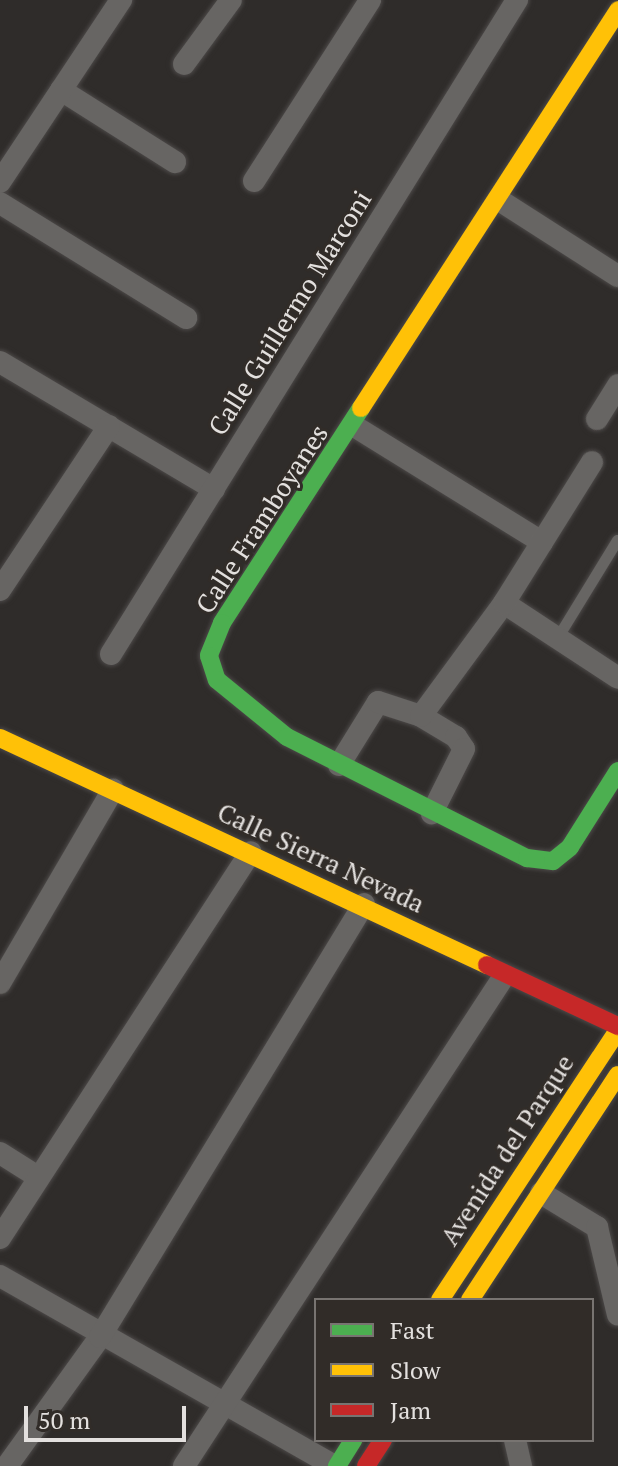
<!DOCTYPE html>
<html>
<head>
<meta charset="utf-8">
<style>
	body { margin:0 }
	#map { position:relative; width:618px; height:1466px; overflow:hidden; background:#2f2c2a; font-family:"PT Serif",serif }
	div>[style] { position:absolute }
	.roads { filter:drop-shadow(0 0 2px #4c4948) drop-shadow(0 0 2px #4c4948) }
	.lane>* { height:11px; margin:-5.5px; padding:0 5.5px; transform-origin:5.5px; border-radius:5.5px; background:#676563 }
	.street>* { height:22px; margin:-11px; padding:0 11px; transform-origin:11px; border-radius:11px; background:#676563 }
	.fast>* { height:18px; margin:-9px; padding:0 9px; transform-origin:9px; border-radius:9px; background:#4caf50 }
	.slow>* { height:18px; margin:-9px; padding:0 9px; transform-origin:9px; border-radius:9px; background:#ffc107 }
	.jam>* { height:18px; margin:-9px; padding:0 9px; transform-origin:9px; border-radius:9px; background:#c62828 }
	span { translate:-50% -50%; white-space:nowrap; text-align:center; line-height:1.15; -webkit-text-stroke:6px #312c28; paint-order:stroke }
	.street-label { font-size:26px; color:#e3e0de }
	.legend { position:absolute; left:314px; top:1298px; width:280px; height:144px; box-sizing:border-box; background:#312c28; border:2px solid #787471; margin:0; padding:10px 14px; list-style:none; font-size:24px; color:#e3e0de }
	.legend li { display:flex; align-items:center; gap:16px; height:40px }
	.legend b { width:40px; border:2px solid #787471 }
	.scale { position:absolute; left:24px; top:1406px; width:162px; height:36px; box-sizing:border-box; border:4px solid #e3e0de; border-top:0; padding-left:10px; font-size:24px; line-height:28px; white-space:nowrap; color:#e3e0de; -webkit-text-stroke:6px #312c28; paint-order:stroke }
</style>
</head>
<body>
<div id="map">
	<div class="roads">
		<div class="lane">
			<div style="left:557px;top:638px;width:115px;rotate:-58.5deg"></div>
		</div>
		<div class="street">
			<div style="left:184px;top:64px;width:79px;rotate:-53.7deg"></div>
			<div style="left:61px;top:90px;width:135px;rotate:32.3deg"></div>
			<div style="left:254px;top:181px;width:215px;rotate:-57.3deg"></div>
			<div style="left:0;top:182px;width:219px;rotate:-56.4deg"></div>
			<div style="left:499px;top:200px;width:141px;rotate:32.6deg"></div>
			<div style="left:0;top:203px;width:219px;rotate:31.7deg"></div>
			<div style="left:0;top:362px;width:249px;rotate:30.7deg"></div>
			<div style="left:597px;top:419px;width:40px;rotate:-58deg"></div>
			<div style="left:354px;top:426px;width:221px;rotate:31.7deg"></div>
			<div style="left:0;top:590px;width:197px;rotate:-56.4deg"></div>
			<div style="left:504px;top:603px;width:136px;rotate:33.3deg"></div>
			<div style="left:111px;top:654px;width:770px;rotate:-58.17deg"></div>
			<div style="left:421px;top:716px;width:41px;rotate:31deg"></div>
			<div style="left:456px;top:737px;width:14px;rotate:56deg"></div>
			<div style="left:464px;top:749px;width:72px;rotate:116.6deg"></div>
			<div style="left:339px;top:765px;width:74px;rotate:-58.2deg"></div>
			<div style="left:378px;top:702px;width:45px;rotate:18deg"></div>
			<div style="left:421px;top:716px;width:140px;rotate:-53.7deg"></div>
			<div style="left:504px;top:603px;width:166px;rotate:-58deg"></div>
			<div style="left:0;top:983px;width:224px;rotate:-59.7deg"></div>
			<div style="left:0;top:1153px;width:45px;rotate:32.3deg"></div>
			<div style="left:541px;top:1193px;width:66px;rotate:31.3deg"></div>
			<div style="left:597px;top:1227px;width:90px;rotate:76.6deg"></div>
			<div style="left:0;top:1238px;width:460px;rotate:-57deg"></div>
			<div style="left:0;top:1276px;width:385px;rotate:29.6deg"></div>
			<div style="left:515px;top:1440px;width:27px;rotate:77deg"></div>
			<div style="left:7px;top:1466px;width:159px;rotate:-54.2deg"></div>
			<div style="left:100px;top:1337px;width:507px;rotate:-58.63deg"></div>
			<div style="left:184px;top:1466px;width:585px;rotate:-56.85deg"></div>
		</div>
		<div class="fast">
			<div style="left:361px;top:408px;width:256px;rotate:122.9deg"></div>
			<div style="left:222px;top:623px;width:35px;rotate:112deg"></div>
			<div style="left:209px;top:656px;width:25px;rotate:72deg"></div>
			<div style="left:217px;top:680px;width:90px;rotate:39.2deg"></div>
			<div style="left:287px;top:737px;width:269px;rotate:26.8deg"></div>
			<div style="left:527px;top:858px;width:26px;rotate:7deg"></div>
			<div style="left:553px;top:861px;width:22px;rotate:-39deg"></div>
			<div style="left:570px;top:847px;width:90px;rotate:-57.7deg"></div>
			<div style="left:337px;top:1466px;width:31px;rotate:-58deg"></div>
		</div>
		<div class="slow">
			<div style="left:361px;top:408px;width:474px;rotate:-57.1deg"></div>
			<div style="left:0;top:738px;width:537px;rotate:24.99deg"></div>
			<div style="left:440px;top:1300px;width:323px;rotate:-56.6deg"></div>
			<div style="left:470px;top:1300px;width:269px;rotate:-56.7deg"></div>
		</div>
		<div class="jam">
			<div style="left:487px;top:965px;width:145px;rotate:25deg"></div>
			<div style="left:366px;top:1466px;width:31px;rotate:-57deg"></div>
		</div>
	</div>
	<div class="street-label">
		<span style="left:290px;top:313px;rotate:-58deg">Calle Guillermo Marconi</span>
		<span style="left:262px;top:519px;rotate:-57deg">Calle Framboyanes</span>
		<span style="left:321px;top:858px;rotate:25deg">Calle Sierra Nevada</span>
		<span style="left:507px;top:1150px;rotate:-57deg">Avenida del Parque</span>
	</div>
	<ul class="legend">
	<li><b style="height:10px;background:#4caf50"></b>Fast</li>
	<li><b style="height:10px;background:#ffc107"></b>Slow</li>
	<li><b style="height:10px;background:#c62828"></b>Jam</li>
	</ul>
	<div class="scale">50 m</div>
</div>
</body>
</html>
